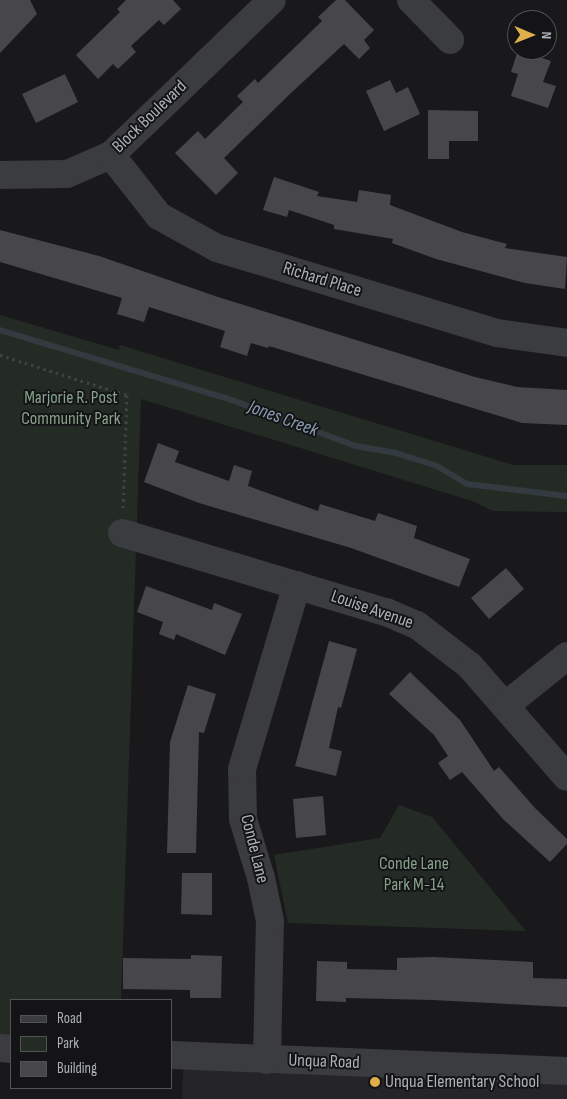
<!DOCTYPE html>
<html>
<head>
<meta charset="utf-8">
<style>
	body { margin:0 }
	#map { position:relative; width:567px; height:1099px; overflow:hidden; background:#19191b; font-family:"Sofia Sans Condensed",sans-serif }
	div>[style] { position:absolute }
	.built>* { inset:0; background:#252528 }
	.green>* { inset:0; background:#242b25 }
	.stream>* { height:6px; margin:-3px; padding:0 3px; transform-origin:3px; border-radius:3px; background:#333a40 }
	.building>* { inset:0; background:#47474b }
	.path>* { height:3px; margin-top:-1.5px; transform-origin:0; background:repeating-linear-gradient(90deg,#414247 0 2.5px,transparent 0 6.5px) }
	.minor>* { height:28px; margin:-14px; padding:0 14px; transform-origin:14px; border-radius:14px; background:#3b3c40 }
	.dots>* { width:14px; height:14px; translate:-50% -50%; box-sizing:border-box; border:2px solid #141416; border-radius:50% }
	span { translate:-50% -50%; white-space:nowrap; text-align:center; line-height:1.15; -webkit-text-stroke:4px #141416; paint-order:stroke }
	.street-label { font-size:18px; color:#adb1b9 }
	.park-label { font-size:18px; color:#86a288 }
	.poi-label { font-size:18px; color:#adb1b9 }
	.left { translate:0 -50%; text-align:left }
	.water-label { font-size:19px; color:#889db0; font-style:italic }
	.legend { position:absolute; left:10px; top:999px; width:162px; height:90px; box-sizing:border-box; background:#141416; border:1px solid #515357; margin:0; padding:6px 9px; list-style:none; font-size:15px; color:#adb1b9 }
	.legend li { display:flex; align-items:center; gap:10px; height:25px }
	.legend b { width:25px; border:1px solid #515357 }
	.north { position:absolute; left:507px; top:10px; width:50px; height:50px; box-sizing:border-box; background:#141416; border:1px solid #515357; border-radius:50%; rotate:91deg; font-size:14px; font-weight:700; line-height:20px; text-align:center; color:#adb1b9 }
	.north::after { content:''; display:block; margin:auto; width:18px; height:22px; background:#dfaf4d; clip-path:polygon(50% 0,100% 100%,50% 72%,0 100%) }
</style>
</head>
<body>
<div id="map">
	<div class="built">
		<div style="clip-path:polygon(184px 1046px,567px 1066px,567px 1099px,182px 1099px)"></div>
	</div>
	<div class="green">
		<div style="clip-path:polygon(0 315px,119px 350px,120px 345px,513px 465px,567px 465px,567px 512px,493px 511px,472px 501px,141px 399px,121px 1000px,11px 1000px,11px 1040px,0 1039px)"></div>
		<div style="clip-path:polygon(399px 805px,432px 817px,526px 931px,288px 923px,274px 855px,380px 838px)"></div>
	</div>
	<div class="stream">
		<div style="left:0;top:330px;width:242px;rotate:16.8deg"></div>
		<div style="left:232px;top:400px;width:132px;rotate:20.4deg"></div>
		<div style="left:356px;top:446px;width:41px;rotate:9.9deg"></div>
		<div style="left:396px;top:453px;width:43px;rotate:17.6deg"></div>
		<div style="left:437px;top:466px;width:35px;rotate:31deg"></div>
		<div style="left:467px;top:484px;width:101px;rotate:6.8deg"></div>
	</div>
	<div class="building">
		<div style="clip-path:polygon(0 0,30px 0,37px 14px,0 53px)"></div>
		<div style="clip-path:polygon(126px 0,173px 0,181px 9px,164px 25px,159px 20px,131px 46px,136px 52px,118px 69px,113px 64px,98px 79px,76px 55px,120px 12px,117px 9px)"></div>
		<div style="clip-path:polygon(336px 0,345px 0,374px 30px,364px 40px,370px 48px,359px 59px,344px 44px,291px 93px,224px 158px,238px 173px,216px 195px,175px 153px,198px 131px,205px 139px,243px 102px,237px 96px,255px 79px,258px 83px,322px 21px,318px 17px)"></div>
		<div style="clip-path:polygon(518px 50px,551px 61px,543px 82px,556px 86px,548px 108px,511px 96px,518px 74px,511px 72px)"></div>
		<div style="clip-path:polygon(65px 74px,78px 102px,36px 123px,22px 94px)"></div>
		<div style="clip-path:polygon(390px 80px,396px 93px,408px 87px,420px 114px,384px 131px,366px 91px)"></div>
		<div style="clip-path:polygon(428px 110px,478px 111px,478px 141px,449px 141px,449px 159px,428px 159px)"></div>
		<div style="clip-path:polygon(274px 177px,319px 192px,317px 196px,357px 202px,359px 190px,391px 195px,390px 205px,462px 232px,507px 244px,505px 248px,567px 257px,565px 289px,525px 283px,436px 259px,392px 243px,393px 239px,334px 229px,334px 225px,289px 210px,287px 217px,263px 210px)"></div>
		<div style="clip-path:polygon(0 230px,99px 256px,218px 297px,475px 377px,517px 387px,567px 390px,567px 425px,522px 423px,269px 346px,268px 348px,251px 343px,247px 356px,220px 347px,225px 331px,149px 307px,144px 322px,117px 314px,122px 298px,0 262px)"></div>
		<div style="clip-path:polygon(158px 443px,179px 451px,175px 462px,229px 481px,234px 465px,252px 471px,248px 486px,318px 511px,320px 504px,375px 521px,378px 513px,417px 526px,414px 538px,470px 559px,459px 587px,351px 548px,199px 503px,144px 482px)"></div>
		<div style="clip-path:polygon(506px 568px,524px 589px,489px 619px,471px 598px)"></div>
		<div style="clip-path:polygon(146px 586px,212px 610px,214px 603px,242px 614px,225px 655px,176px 634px,174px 640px,159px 634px,163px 622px,137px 612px)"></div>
		<div style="clip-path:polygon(329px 641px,357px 649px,341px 708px,338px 707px,329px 748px,342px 751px,336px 776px,295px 766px)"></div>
		<div style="clip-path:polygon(410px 672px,460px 720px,494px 771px,499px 767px,535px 808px,567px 839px,567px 844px,550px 862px,503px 819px,462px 772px,450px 780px,438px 763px,448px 756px,434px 735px,389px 694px)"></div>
		<div style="clip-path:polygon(188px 685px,216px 694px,204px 733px,199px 732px,196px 853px,167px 853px,170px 742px)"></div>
		<div style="clip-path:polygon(323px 796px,326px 835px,296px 838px,293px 799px)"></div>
		<div style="clip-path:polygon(182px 873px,212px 873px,212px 915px,181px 914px)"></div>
		<div style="clip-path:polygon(191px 955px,222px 956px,221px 998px,190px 998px,190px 990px,123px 989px,123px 958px,191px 959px)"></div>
		<div style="clip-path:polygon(433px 957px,533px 962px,533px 978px,567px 979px,567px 1007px,432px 1000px,346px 998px,346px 1002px,316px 1001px,317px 961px,347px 962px,347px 969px,397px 970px,397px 958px)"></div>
	</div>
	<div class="path">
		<div style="left:0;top:355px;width:133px;rotate:17.5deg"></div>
		<div style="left:127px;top:395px;width:115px;rotate:92deg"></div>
	</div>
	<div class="minor">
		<div style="left:411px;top:0;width:56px;rotate:45.7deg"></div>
		<div style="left:111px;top:155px;width:78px;rotate:51.8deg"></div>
		<div style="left:159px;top:216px;width:66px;rotate:28.9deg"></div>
		<div style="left:217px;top:248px;width:293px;rotate:16.9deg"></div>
		<div style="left:497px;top:333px;width:71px;rotate:8.1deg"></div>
		<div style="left:0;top:175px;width:67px;rotate:-0.9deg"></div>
		<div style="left:67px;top:174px;width:48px;rotate:-23.4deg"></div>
		<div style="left:111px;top:155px;width:223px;rotate:-43.9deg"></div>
		<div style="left:122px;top:533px;width:276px;rotate:16.7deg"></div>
		<div style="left:386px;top:612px;width:34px;rotate:23deg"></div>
		<div style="left:417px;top:625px;width:67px;rotate:37.7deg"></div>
		<div style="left:470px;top:666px;width:147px;rotate:48.9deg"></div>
		<div style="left:506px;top:705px;width:78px;rotate:-38.8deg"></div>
		<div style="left:0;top:1048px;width:11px;rotate:5deg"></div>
		<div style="left:171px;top:1055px;width:396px;rotate:2.3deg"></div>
		<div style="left:267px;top:1060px;width:139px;rotate:-88.8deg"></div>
		<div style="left:270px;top:921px;width:44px;rotate:-101.8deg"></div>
		<div style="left:261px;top:878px;width:62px;rotate:-107deg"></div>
		<div style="left:243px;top:819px;width:50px;rotate:-91.1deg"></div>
		<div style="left:242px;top:769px;width:192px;rotate:-73.4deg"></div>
	</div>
	<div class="dots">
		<div style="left:375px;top:1082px;background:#dfaf4d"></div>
	</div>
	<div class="street-label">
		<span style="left:150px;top:117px;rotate:-44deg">Block Boulevard</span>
		<span style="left:322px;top:280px;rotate:17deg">Richard Place</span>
		<span style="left:372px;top:610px;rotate:19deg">Louise Avenue</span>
		<span style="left:254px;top:849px;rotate:76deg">Conde Lane</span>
		<span style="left:324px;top:1062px;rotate:2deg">Unqua Road</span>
	</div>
	<div class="park-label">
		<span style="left:71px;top:409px">Marjorie R. Post<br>Community Park</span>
		<span style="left:414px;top:875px">Conde Lane<br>Park M-14</span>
	</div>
	<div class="poi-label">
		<span class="left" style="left:385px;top:1082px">Unqua Elementary School</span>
	</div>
	<div class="water-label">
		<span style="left:283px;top:419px;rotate:20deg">Jones Creek</span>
	</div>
	<ul class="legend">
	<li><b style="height:6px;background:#3b3c40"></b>Road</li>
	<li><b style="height:14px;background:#242b25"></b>Park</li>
	<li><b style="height:14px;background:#47474b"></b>Building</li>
	</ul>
	<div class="north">N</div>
</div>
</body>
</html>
